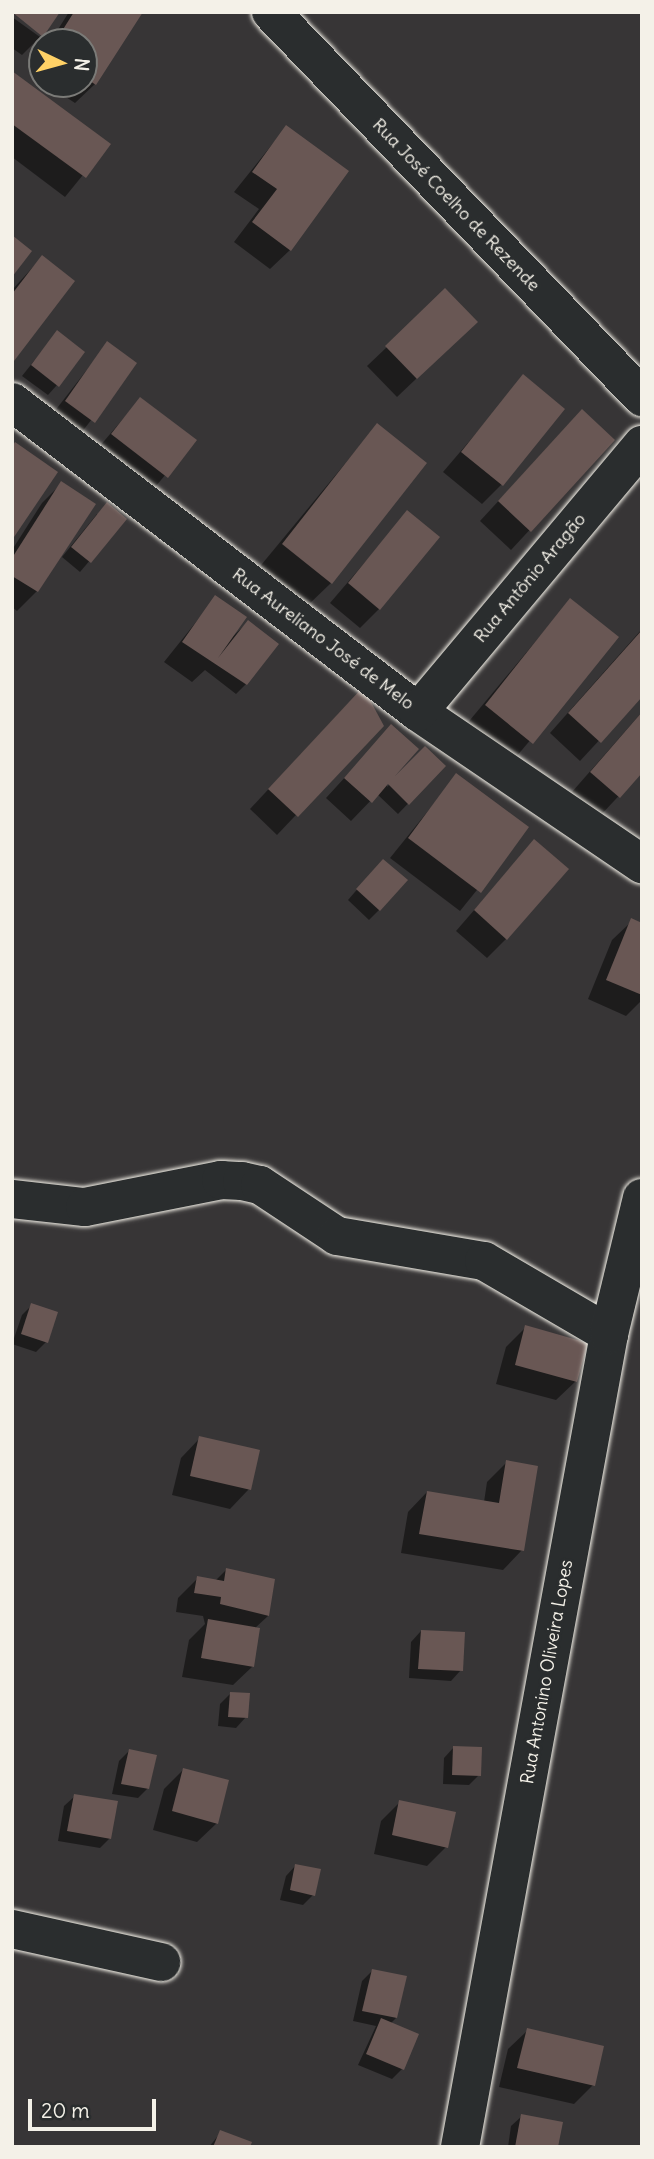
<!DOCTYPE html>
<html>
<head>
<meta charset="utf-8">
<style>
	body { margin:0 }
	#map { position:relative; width:654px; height:2159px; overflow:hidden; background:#373536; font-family:Delius,sans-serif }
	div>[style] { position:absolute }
	.shadow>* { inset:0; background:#0007 }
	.building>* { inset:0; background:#695754 }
	.roads { filter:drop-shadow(0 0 2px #f4f1e8) drop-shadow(0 0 2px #f4f1e8) }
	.minor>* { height:38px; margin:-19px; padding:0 19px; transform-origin:19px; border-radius:19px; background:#2a2d2e }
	span { translate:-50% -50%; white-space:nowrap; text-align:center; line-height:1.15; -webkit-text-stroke:6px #2a2d2e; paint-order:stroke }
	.street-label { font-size:18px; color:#f4f1e8 }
	.frame { position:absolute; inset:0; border:14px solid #f4f1e8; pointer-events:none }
	.north { position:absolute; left:28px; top:28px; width:70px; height:70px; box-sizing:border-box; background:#2a2d2e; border:2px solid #7b7b78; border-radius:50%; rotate:95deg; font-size:19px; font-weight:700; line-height:28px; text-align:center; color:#f4f1e8 }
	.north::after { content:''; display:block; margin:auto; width:24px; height:32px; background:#ffd166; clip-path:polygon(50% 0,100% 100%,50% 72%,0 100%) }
	.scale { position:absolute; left:28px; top:2099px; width:128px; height:32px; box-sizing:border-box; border:4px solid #f4f1e8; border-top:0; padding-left:9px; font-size:21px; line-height:24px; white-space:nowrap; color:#f4f1e8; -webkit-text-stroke:5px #2a2d2e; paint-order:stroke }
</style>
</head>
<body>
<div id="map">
	<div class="shadow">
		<div style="clip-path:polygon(69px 12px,141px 12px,95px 84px,75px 103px,46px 84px,84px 84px,84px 42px,50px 42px)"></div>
		<div style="clip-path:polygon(12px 17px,40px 37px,22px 55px,12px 48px)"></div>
		<div style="clip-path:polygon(42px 54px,42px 81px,29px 73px)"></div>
		<div style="clip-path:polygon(12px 73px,108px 144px,65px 197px,12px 157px)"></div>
		<div style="clip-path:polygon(286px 127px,290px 250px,270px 269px,234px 242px,259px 209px,234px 192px)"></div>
		<div style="clip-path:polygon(42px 257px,73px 281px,12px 360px,12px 290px)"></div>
		<div style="clip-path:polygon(57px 332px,57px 385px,48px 395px,22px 376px)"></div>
		<div style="clip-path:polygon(456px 341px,397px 397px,367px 366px,387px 347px)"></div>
		<div style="clip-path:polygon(107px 344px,135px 364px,74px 442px,47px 421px)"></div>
		<div style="clip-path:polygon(524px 377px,502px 484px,482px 504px,443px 472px)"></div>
		<div style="clip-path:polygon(140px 399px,194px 440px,147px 497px,93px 454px)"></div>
		<div style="clip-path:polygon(377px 425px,331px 583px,305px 608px,257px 570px)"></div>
		<div style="clip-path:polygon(563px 431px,613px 440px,511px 550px,480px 521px)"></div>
		<div style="clip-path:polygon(61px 484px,93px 504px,37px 591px,17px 611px,12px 607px,12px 550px,42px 503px)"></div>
		<div style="clip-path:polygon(408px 512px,379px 609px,360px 628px,330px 603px)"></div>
		<div style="clip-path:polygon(97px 514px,125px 519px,80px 572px,62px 557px)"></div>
		<div style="clip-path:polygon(216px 597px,228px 641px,248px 622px,246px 684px,236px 694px,205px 670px,192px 682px,164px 662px)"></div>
		<div style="clip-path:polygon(570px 600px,616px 638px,506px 769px,460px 732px)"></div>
		<div style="clip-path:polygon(642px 629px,642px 694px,580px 761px,550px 733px)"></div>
		<div style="clip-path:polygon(344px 708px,381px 725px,277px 835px,250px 809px)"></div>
		<div style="clip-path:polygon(642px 712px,642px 771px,600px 816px,572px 792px)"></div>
		<div style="clip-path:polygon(391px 727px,387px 787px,425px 748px,444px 766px,398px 814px,377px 794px,351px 821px,326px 798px)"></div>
		<div style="clip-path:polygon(457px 775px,527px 828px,460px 911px,390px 858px)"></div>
		<div style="clip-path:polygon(534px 841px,506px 939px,487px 958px,456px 931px)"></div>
		<div style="clip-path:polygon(373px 871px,379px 910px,369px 920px,348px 900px)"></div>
		<div style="clip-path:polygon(632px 921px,642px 925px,642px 1000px,626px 1016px,588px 999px,612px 940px)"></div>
		<div style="clip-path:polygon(32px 1305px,46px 1342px,36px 1352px,12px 1344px,22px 1315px)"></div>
		<div style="clip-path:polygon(526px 1327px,576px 1381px,556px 1400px,496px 1384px,506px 1347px)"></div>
		<div style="clip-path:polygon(200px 1438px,249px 1489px,230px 1509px,172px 1495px,181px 1458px)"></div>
		<div style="clip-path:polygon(507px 1462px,522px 1550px,503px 1570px,401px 1553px,408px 1512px,427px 1492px,484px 1502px,487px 1482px)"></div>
		<div style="clip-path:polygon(227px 1569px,273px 1580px,268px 1616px,254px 1629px,253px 1666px,233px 1685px,182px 1677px,189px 1640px,205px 1624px,203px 1616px,176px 1612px,178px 1598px,198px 1578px,215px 1581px)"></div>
		<div style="clip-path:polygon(421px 1631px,461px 1670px,451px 1681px,409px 1678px,411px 1642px)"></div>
		<div style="clip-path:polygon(231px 1693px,246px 1717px,236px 1728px,218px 1726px,220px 1704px)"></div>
		<div style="clip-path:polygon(454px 1747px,479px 1775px,469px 1785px,443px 1784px,444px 1758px)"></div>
		<div style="clip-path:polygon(129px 1751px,148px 1788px,138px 1798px,112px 1794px,119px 1761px)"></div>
		<div style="clip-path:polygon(183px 1770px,217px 1823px,197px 1842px,153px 1830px,164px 1789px)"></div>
		<div style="clip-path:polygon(75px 1796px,110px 1838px,100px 1848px,58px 1841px,64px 1806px)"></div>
		<div style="clip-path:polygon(400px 1802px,446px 1847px,427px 1866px,374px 1854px,381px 1821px)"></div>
		<div style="clip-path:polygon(296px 1865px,313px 1895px,303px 1905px,280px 1900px,286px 1876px)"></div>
		<div style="clip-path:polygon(372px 1971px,396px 2018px,390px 2024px,402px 2069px,392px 2079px,358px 2065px,376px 2026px,353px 2021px,362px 1981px)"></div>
		<div style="clip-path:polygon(528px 2030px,593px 2085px,574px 2104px,499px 2087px,508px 2049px)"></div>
		<div style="clip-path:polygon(522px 2116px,557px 2147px,508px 2147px,511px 2126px)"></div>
		<div style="clip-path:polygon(221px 2132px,248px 2147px,209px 2147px)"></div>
	</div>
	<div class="building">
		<div style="clip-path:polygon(12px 12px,60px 12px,43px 37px)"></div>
		<div style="clip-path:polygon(74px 12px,143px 12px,96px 85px,84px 77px,84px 42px,55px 42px)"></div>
		<div style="clip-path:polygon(12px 71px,111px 144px,86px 178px,12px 124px)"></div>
		<div style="clip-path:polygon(286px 125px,349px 171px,291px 251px,252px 222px,277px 189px,252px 172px)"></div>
		<div style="clip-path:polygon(12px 235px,32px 251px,12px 277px)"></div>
		<div style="clip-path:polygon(42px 255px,75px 281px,14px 361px,12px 294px)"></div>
		<div style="clip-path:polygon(445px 288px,478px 322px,417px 379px,385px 346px)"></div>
		<div style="clip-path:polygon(57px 330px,85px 352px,59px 387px,31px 365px)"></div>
		<div style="clip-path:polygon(107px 341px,137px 363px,95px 423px,65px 401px)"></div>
		<div style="clip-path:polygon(523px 374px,565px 409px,503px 486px,461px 452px)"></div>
		<div style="clip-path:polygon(140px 397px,197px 440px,168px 478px,111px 434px)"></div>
		<div style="clip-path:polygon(582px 409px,615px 440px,531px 532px,498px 501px)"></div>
		<div style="clip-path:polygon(377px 423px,427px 463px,332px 584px,282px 544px)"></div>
		<div style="clip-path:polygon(15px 442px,58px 472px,12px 540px,12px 447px)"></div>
		<div style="clip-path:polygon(61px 481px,96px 504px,38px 592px,12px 576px,12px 558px)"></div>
		<div style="clip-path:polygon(107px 502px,127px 519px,91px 563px,71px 547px)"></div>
		<div style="clip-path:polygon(407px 510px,440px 537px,380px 610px,348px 583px)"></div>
		<div style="clip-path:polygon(215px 595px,247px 617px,218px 658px,248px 620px,279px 644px,247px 685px,182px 642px)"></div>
		<div style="clip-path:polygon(570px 598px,619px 637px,533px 744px,485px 705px)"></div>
		<div style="clip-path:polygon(642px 630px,642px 697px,601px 743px,568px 713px)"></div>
		<div style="clip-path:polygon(363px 687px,384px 726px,298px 817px,268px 789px)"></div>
		<div style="clip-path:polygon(642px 712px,642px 773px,620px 798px,590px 772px)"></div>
		<div style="clip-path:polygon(391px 724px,419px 749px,395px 776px,425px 746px,446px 766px,409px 805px,388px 784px,372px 803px,344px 778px)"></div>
		<div style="clip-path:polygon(456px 773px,529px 827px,481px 893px,408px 838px)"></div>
		<div style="clip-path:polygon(534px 839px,569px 869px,507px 940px,474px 910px)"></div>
		<div style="clip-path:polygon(383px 859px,408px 880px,380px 911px,356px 889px)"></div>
		<div style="clip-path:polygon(631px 918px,642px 923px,642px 995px,606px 980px)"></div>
		<div style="clip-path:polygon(31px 1303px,58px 1312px,48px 1343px,21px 1334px)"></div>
		<div style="clip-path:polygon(525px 1325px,588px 1343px,577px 1382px,515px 1365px)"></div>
		<div style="clip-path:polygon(199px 1436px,260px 1450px,251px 1490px,190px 1476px)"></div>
		<div style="clip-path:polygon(506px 1460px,538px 1466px,524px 1551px,419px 1534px,427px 1491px,499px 1503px)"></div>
		<div style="clip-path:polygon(226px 1568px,275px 1579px,269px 1616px,220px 1604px,221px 1597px,194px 1593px,197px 1576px,224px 1581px)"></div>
		<div style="clip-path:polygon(208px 1619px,260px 1628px,254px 1667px,201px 1658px)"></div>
		<div style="clip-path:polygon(421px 1630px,465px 1632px,463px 1671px,418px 1669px)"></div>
		<div style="clip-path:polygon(230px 1692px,250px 1693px,248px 1718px,228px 1717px)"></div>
		<div style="clip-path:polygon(453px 1746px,482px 1747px,481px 1776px,452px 1775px)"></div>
		<div style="clip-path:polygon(129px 1749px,157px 1755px,149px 1789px,121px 1784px)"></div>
		<div style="clip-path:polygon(183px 1768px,229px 1780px,218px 1824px,172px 1811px)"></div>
		<div style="clip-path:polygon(74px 1794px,118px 1801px,111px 1839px,67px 1831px)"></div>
		<div style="clip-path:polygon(399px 1800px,456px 1812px,448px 1848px,392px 1835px)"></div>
		<div style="clip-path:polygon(295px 1864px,321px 1869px,315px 1896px,290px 1890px)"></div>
		<div style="clip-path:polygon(372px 1969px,407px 1976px,397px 2018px,362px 2011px)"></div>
		<div style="clip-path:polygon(381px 2018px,419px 2034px,404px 2070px,366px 2054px)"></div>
		<div style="clip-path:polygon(527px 2028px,604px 2046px,595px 2086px,517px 2068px)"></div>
		<div style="clip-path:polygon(521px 2114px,563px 2122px,558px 2147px,515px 2147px)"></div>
		<div style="clip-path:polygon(220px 2130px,252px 2142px,250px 2147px,213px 2147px)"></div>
	</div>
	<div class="roads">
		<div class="minor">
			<div style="left:271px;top:12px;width:535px;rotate:46.06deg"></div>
			<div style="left:12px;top:402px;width:511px;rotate:37.36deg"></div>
			<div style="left:418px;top:712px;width:271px;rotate:34.2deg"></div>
			<div style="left:418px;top:712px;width:349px;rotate:-50deg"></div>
			<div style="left:12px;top:1199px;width:73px;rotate:6.3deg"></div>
			<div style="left:85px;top:1207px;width:139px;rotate:-11.2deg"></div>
			<div style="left:221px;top:1180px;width:21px;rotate:3deg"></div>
			<div style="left:242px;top:1181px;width:18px;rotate:13deg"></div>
			<div style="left:260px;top:1185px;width:92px;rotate:33.5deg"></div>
			<div style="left:337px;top:1236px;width:149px;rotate:9.7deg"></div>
			<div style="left:484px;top:1261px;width:145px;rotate:30.3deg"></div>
			<div style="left:12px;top:1929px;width:153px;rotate:12.5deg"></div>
			<div style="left:460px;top:2147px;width:827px;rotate:-79.61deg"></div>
			<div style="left:609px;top:1334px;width:140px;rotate:-76.4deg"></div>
		</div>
	</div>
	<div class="street-label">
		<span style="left:456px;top:205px;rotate:46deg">Rua José Coelho de Rezende</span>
		<span style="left:530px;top:578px;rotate:-50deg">Rua Antônio Aragão</span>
		<span style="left:323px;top:639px;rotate:37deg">Rua Aureliano José de Melo</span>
		<span style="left:547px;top:1672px;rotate:-80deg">Rua Antonino Oliveira Lopes</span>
	</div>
	<div class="frame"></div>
	<div class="north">N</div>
	<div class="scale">20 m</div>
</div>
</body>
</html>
